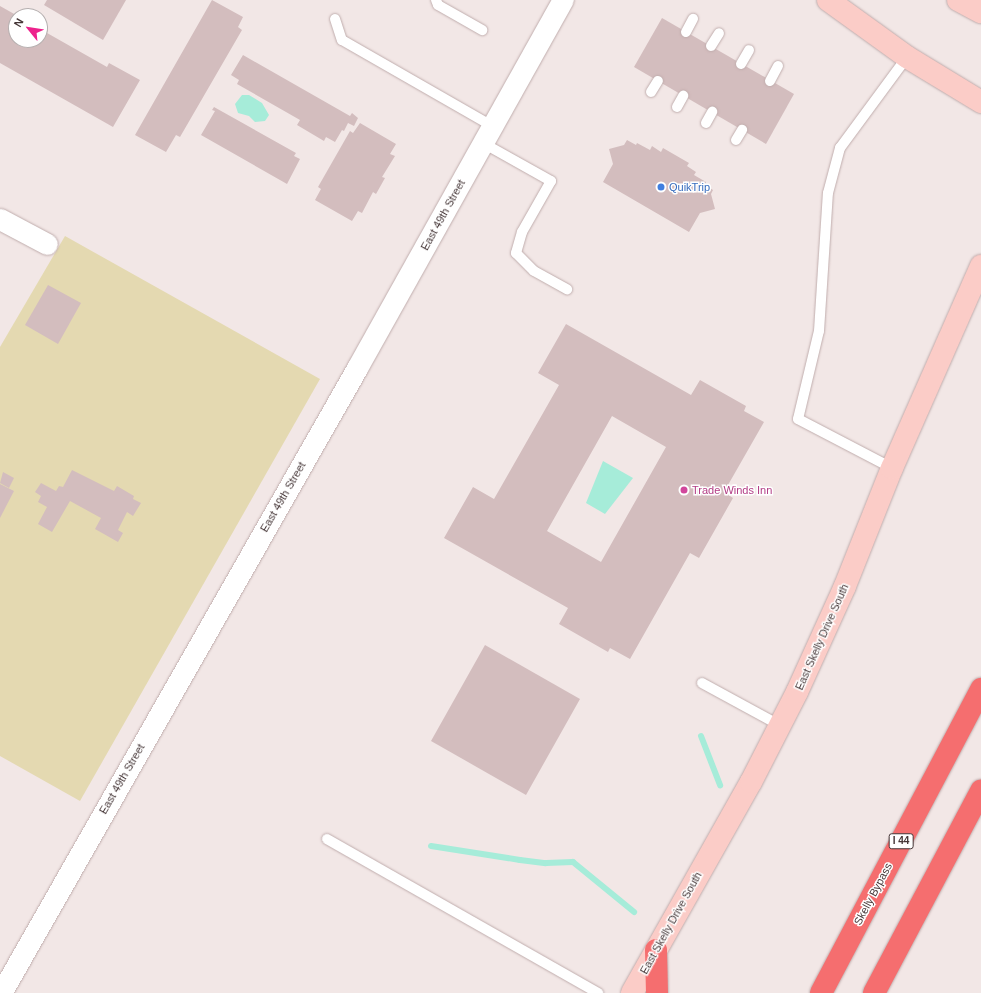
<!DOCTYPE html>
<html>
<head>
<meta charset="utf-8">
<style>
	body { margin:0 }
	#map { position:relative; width:981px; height:993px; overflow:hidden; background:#f2e7e6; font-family:Arial,sans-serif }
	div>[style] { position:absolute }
	.green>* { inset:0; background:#e4d9b1 }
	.water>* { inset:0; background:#a6ecd9 }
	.stream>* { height:6px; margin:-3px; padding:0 3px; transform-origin:3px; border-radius:3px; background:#a6ecd9 }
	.building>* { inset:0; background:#d3bdbe }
	.roads { filter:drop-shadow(0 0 1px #c0adad) drop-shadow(0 0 1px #c0adad) }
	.lane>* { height:10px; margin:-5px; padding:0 5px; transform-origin:5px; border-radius:5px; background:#fff }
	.street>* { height:21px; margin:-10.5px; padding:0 10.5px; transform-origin:10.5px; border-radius:10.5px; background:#fff }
	.secondary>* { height:22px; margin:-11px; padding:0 11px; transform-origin:11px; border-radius:11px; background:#fbccc7 }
	.highway>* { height:22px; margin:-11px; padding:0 11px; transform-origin:11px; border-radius:11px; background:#f56e6f }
	.dots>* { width:11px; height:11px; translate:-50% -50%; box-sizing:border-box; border:2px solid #fff; border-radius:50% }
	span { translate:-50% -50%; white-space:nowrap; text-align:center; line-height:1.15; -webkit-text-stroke:3px #fff; paint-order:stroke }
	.shield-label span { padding:1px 3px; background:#fff; border:1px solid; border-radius:3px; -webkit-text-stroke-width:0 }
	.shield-label { font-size:10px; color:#453637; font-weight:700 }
	.shop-label { font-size:11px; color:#366cbe }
	.left { translate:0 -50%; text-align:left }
	.street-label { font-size:11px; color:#453637 }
	.hotel-label { font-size:11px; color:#b23c85 }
	.north { position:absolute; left:8px; top:8px; width:40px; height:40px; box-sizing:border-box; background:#fff; border:1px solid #b5afaf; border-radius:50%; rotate:300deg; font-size:11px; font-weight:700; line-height:16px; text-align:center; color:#453637 }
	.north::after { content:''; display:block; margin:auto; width:14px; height:18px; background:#ed228c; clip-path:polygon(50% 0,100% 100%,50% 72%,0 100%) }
</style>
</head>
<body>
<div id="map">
	<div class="green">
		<div style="clip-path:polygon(65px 236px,320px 379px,80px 801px,0 756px,0 347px)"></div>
	</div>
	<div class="water">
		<div style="clip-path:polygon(242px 95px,249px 95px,262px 103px,269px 115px,265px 121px,255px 122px,249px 116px,238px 113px,235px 104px)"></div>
		<div style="clip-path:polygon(603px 461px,633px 478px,605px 514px,586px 503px)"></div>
	</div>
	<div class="stream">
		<div style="left:701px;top:736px;width:53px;rotate:68.8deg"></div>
		<div style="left:431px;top:846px;width:90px;rotate:8.9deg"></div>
		<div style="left:520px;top:860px;width:26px;rotate:7deg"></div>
		<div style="left:546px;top:863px;width:27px;rotate:-2deg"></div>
		<div style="left:573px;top:862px;width:79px;rotate:39.3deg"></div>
	</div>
	<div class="building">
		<div style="clip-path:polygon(47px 0,126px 0,103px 40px,44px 5px)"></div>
		<div style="clip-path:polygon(212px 0,243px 17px,238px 27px,242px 30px,180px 137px,176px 135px,166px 152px,135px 135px)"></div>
		<div style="clip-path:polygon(0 6px,16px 15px,16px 40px,40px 40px,40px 29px,107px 67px,109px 63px,140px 80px,113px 127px,0 63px)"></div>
		<div style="clip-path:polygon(662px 18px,794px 94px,766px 144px,634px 67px)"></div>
		<div style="clip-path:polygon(243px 55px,350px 116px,352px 113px,358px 118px,354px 126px,348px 123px,344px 131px,342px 130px,335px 142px,326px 137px,324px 141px,297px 125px,300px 120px,237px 84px,239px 80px,231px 75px)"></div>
		<div style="clip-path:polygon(214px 107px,296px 153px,294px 156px,300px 159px,287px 184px,201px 135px,215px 111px,212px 110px)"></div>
		<div style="clip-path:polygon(360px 123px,396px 144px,390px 154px,395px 156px,382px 177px,385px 178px,376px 194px,373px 192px,362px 213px,358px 211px,352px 221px,315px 200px,321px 189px,318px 187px,350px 131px,353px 133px)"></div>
		<div style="clip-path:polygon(627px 140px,636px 145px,637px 143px,650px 150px,652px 146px,661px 152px,663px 148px,689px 163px,687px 166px,696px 172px,694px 175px,706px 182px,705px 185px,713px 190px,711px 194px,715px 209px,700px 213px,689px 232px,603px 182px,613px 164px,609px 149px,624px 145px)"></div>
		<div style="clip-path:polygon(48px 285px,81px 303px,58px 344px,25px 325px)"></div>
		<div style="clip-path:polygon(evenodd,566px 324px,691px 395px,700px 380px,746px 406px,744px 411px,764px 422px,724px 492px,733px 498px,699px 558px,690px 553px,630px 659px,610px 648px,608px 652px,559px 624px,568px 608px,444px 538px,473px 487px,494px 499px,559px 385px,538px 373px,566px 324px,612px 416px,666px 447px,601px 562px,547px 531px,612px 416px)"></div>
		<div style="clip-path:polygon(72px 470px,114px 491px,117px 486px,134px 496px,133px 499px,141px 503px,133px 516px,127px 512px,118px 530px,123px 533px,118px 542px,95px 529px,101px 518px,70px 501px,52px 532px,38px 524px,47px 507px,38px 502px,41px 496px,35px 492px,41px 483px,56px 491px,59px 486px,63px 487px)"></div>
		<div style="clip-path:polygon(3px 472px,14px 478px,9px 488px,0 483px)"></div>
		<div style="clip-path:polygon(0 484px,14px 491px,0 518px)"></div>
		<div style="clip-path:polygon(485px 645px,580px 699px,526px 795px,431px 741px)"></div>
	</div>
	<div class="roads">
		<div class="lane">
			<div style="left:436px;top:0;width:5px;rotate:68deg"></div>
			<div style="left:438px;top:5px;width:51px;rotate:29.6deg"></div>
			<div style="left:335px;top:19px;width:22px;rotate:72deg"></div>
			<div style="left:342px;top:40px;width:173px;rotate:29.8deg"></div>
			<div style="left:686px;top:32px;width:15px;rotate:-62deg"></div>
			<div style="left:711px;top:46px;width:15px;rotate:-58deg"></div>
			<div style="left:741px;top:64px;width:16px;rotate:-60deg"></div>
			<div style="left:770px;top:81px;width:17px;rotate:-62deg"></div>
			<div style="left:651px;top:92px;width:13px;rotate:-58deg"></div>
			<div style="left:677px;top:107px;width:13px;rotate:-61deg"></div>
			<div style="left:706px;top:123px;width:13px;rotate:-61deg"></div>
			<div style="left:736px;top:140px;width:12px;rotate:-59deg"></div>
			<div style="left:483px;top:143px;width:78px;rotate:29.2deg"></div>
			<div style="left:551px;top:181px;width:59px;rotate:119.6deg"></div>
			<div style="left:522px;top:232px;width:22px;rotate:106deg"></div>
			<div style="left:516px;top:253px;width:25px;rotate:45deg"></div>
			<div style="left:534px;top:271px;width:38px;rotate:29deg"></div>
			<div style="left:892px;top:468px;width:106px;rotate:-152.5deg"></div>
			<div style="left:798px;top:419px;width:90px;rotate:-76.6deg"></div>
			<div style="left:819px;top:331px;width:138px;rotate:-86.3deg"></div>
			<div style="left:828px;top:193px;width:47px;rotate:-75.1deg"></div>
			<div style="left:840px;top:148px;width:113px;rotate:-53.6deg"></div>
			<div style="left:702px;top:683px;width:90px;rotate:28.6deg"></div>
			<div style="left:327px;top:839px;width:312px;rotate:29.6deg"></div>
		</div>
		<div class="street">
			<div style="left:0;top:219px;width:53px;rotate:28deg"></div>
			<div style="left:1px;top:993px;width:719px;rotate:-60.33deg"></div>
			<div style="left:357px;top:368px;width:422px;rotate:-60.8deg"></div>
		</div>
		<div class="secondary">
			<div style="left:828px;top:0;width:97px;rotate:35.8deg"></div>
			<div style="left:907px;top:57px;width:87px;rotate:31.3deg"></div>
			<div style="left:958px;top:0;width:26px;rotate:28deg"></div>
			<div style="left:632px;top:993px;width:242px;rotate:-60.6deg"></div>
			<div style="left:751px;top:782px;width:101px;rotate:-62.9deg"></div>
			<div style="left:797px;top:692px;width:116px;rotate:-65.6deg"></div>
			<div style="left:845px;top:586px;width:127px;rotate:-68.3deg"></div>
			<div style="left:892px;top:468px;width:221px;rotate:-66.2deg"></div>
		</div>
		<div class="highway">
			<div style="left:656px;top:950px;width:43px;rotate:88.7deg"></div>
			<div style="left:821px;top:993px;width:344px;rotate:-62.2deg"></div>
			<div style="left:874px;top:993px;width:229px;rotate:-62.1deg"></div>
		</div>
	</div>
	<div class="dots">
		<div style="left:661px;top:187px;background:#3f7fe0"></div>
		<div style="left:684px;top:490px;background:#d1479c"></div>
	</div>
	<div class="shield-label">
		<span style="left:901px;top:841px">I 44</span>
	</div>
	<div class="shop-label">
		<span class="left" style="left:669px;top:187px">QuikTrip</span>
	</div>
	<div class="street-label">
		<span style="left:443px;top:215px;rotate:-61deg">East 49th Street</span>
		<span style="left:283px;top:497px;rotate:-60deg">East 49th Street</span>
		<span style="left:822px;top:637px;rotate:-66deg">East Skelly Drive South</span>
		<span style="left:122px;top:779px;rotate:-60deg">East 49th Street</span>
		<span style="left:873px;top:894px;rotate:-62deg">Skelly Bypass</span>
		<span style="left:671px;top:923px;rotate:-61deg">East Skelly Drive South</span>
	</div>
	<div class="hotel-label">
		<span class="left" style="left:692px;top:490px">Trade Winds Inn</span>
	</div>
	<div class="north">N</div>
</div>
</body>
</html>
